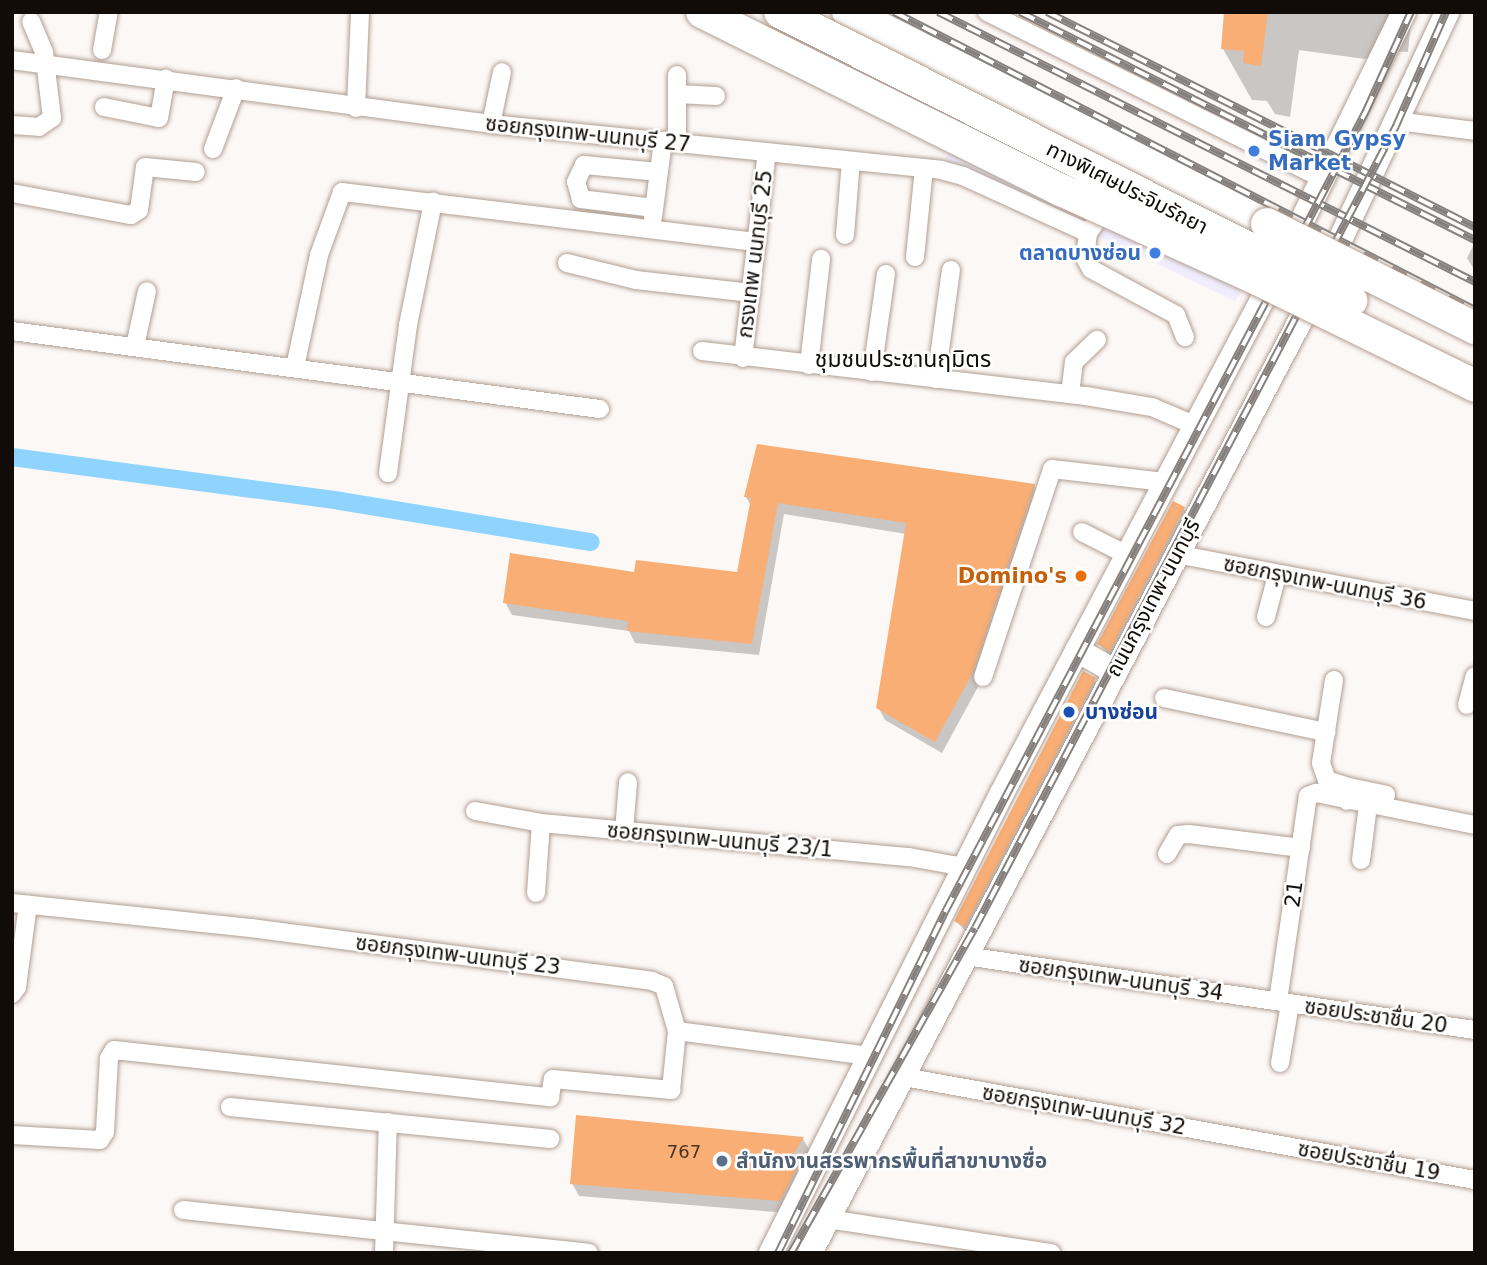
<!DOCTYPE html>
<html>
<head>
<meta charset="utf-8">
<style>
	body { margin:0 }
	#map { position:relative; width:1487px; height:1265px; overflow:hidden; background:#fcf8f6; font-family:"DejaVu Sans","Noto Sans Thai",sans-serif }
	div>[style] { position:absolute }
	.commercial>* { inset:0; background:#f0edfe }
	.shadow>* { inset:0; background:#0003 }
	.canal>* { height:18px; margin:-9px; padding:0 9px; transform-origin:9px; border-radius:9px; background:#8fd4fe }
	.building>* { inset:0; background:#f8ae75 }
	.roads { filter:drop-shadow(0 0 2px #b09e92) drop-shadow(0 0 2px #b09e92) }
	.minor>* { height:18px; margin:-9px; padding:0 9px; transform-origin:9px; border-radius:9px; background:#fff }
	.secondary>* { height:24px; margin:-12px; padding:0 12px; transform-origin:12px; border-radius:12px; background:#fff }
	.motorway>* { height:32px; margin:-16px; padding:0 16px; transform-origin:16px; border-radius:16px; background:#fff }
	.rail>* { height:8px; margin-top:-4px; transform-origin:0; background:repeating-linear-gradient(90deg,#fff 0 16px,#86817e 0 32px); box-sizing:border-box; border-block:2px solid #86817e }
	.bridges { filter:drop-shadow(0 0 2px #b09e92) drop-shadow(0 0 2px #b09e92) }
	.motorway-bridge>* { height:32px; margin:-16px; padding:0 16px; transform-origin:16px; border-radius:16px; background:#fff }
	.dots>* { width:19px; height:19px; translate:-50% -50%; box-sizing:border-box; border:4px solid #fff; border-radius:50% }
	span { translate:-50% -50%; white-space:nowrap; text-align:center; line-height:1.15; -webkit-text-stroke:5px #fff; paint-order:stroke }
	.number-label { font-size:18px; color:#4c3423 }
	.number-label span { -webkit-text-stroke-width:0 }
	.street-label { font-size:21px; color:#120c08 }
	.shop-label { font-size:21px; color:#366cbe; font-weight:700 }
	.left { translate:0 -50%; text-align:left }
	.right { translate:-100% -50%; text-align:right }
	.food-label { font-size:21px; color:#c56008; font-weight:700 }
	.transit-label { font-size:21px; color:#164399; font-weight:700 }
	.service-label { font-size:21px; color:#4e5e75; font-weight:700 }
	.neighbourhood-label { font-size:23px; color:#120c08 }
	.frame { position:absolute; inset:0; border:14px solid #120c08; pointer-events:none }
</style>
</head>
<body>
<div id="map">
	<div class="commercial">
		<div style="clip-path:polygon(953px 145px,1246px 284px,1235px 301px,943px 162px)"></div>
	</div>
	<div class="shadow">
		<div style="clip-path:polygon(1225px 12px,1412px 12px,1408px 52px,1381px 51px,1365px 59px,1299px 50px,1290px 117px,1275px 114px,1267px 101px,1252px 100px,1223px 49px)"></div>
		<div style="clip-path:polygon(1475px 242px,1475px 271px,1467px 258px)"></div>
		<div style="clip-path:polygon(1034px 485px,1041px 497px,979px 685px,942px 753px,885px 720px,878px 707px,906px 534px,784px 514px,759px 655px,635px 643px,629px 631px,512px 615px,505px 602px,635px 574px,739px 574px,751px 506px,746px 497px)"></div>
		<div style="clip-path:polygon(1174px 503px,1184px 509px,1191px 521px,1117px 663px,1099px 644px)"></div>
		<div style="clip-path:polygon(1094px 679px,1102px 691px,972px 938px,956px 921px)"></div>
		<div style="clip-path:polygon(578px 1117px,803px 1139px,810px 1151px,797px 1172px,803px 1182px,787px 1213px,579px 1196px,572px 1183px)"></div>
	</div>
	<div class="canal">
		<div style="left:12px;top:457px;width:331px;rotate:7.6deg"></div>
		<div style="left:340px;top:501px;width:254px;rotate:9.3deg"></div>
	</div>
	<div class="building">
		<div style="clip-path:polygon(1224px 12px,1268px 12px,1261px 66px,1243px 63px,1244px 51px,1221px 49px)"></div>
		<div style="clip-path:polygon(757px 444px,1035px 484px,973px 672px,935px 742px,876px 708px,906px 523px,778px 503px,752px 644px,627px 631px,628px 621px,503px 603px,510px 553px,634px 572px,636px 560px,737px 572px,751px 498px,744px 497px)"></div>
		<div style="clip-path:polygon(1173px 501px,1185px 507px,1110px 651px,1097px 644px)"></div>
		<div style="clip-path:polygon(1083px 671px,1096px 678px,965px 927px,954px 921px)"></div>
		<div style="clip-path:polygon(576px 1115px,804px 1137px,785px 1167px,797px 1168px,780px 1201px,570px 1184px)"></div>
	</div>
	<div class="roads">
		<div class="minor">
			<div style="left:987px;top:12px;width:375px;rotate:26.4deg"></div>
			<div style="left:102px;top:50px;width:39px;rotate:-80deg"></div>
			<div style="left:12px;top:60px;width:483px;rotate:7.6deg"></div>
			<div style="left:491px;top:124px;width:452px;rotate:5.8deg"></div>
			<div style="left:941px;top:170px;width:23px;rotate:15deg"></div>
			<div style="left:963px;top:176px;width:137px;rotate:24.5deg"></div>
			<div style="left:1088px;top:233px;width:34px;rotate:-54deg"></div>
			<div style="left:677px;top:94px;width:39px;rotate:3deg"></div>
			<div style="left:104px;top:107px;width:56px;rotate:11.3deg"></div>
			<div style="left:159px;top:118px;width:40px;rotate:-80deg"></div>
			<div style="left:356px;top:108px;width:96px;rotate:-87.6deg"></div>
			<div style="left:1397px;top:121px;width:79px;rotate:7.3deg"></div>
			<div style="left:491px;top:124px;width:53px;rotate:-78.1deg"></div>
			<div style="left:12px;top:125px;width:27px;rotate:4deg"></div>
			<div style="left:39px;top:127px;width:16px;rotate:-35deg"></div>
			<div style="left:52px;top:118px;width:66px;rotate:-96.9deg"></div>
			<div style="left:44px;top:52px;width:33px;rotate:-113deg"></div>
			<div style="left:677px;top:143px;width:68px;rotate:-90deg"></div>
			<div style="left:213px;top:149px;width:65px;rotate:-69.3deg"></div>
			<div style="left:12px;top:193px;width:121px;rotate:10.5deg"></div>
			<div style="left:131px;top:215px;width:9px;rotate:-32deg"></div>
			<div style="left:139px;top:210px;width:43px;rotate:-82.1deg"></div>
			<div style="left:145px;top:167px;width:51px;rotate:5.6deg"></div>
			<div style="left:654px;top:208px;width:74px;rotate:-173deg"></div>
			<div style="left:581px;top:199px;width:18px;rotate:-106deg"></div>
			<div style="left:576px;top:182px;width:19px;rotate:-65deg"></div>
			<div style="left:584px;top:165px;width:75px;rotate:5.3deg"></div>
			<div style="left:653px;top:217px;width:77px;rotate:-82.5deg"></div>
			<div style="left:1088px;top:233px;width:25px;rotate:97deg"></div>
			<div style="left:1085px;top:258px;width:13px;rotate:61deg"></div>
			<div style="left:1091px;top:269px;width:97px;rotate:28.4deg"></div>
			<div style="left:1176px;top:315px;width:24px;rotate:68deg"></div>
			<div style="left:845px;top:235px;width:74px;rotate:-85.4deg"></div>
			<div style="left:915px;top:257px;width:88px;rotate:-84.2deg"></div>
			<div style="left:567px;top:263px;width:71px;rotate:13.8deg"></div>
			<div style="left:636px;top:280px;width:116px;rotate:6.4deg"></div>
			<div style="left:12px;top:331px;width:593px;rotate:7.56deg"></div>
			<div style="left:135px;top:346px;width:56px;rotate:-77.7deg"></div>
			<div style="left:702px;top:351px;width:387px;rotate:6.7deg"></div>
			<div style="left:1086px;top:396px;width:67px;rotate:9.5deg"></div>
			<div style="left:1152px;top:407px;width:46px;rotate:23.2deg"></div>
			<div style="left:743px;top:358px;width:207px;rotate:-83.4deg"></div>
			<div style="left:809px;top:365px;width:107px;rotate:-83.5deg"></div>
			<div style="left:295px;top:367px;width:115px;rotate:-77.9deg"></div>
			<div style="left:319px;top:255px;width:67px;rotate:-69.9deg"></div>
			<div style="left:342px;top:192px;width:418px;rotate:6.9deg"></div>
			<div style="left:872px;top:372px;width:99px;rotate:-81.9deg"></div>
			<div style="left:936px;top:379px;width:110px;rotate:-82.2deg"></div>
			<div style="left:1070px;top:394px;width:32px;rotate:-83deg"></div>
			<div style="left:1074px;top:362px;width:32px;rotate:-44deg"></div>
			<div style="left:388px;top:473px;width:149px;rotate:-82.3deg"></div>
			<div style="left:408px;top:325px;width:126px;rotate:-78.5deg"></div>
			<div style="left:1082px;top:532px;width:51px;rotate:27.1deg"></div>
			<div style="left:1176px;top:554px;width:304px;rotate:10.8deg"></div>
			<div style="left:1266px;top:617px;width:43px;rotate:-75.3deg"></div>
			<div style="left:983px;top:677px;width:219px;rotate:-71.6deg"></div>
			<div style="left:1052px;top:469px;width:113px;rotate:6.6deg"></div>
			<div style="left:1334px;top:680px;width:84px;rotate:98.9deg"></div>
			<div style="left:1321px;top:763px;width:18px;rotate:71deg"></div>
			<div style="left:1327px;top:780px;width:23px;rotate:18deg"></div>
			<div style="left:1349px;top:787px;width:14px;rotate:98deg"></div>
			<div style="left:1164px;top:698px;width:166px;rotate:11.9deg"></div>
			<div style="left:1467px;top:705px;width:30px;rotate:-75deg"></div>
			<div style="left:1349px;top:787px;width:38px;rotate:12deg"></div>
			<div style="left:475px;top:811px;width:67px;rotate:10.3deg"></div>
			<div style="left:541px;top:823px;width:370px;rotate:5.3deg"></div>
			<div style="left:909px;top:857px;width:56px;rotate:10.3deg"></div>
			<div style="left:624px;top:831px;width:49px;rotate:-85.3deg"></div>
			<div style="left:1167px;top:854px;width:22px;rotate:-60deg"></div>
			<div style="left:1178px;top:835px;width:11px;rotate:-5deg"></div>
			<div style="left:1189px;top:834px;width:113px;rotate:7.1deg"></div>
			<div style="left:1361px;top:860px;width:55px;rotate:-82.7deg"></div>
			<div style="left:536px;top:893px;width:70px;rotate:-85.9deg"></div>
			<div style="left:12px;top:903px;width:240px;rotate:6deg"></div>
			<div style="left:251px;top:928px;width:404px;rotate:7.5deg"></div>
			<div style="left:652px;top:981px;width:13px;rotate:23deg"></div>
			<div style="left:664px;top:986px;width:47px;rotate:73.9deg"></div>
			<div style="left:677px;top:1031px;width:194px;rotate:7.4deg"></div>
			<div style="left:965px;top:956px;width:515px;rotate:8.26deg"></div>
			<div style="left:12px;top:994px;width:9px;rotate:-54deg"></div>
			<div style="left:17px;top:987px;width:83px;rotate:-82.4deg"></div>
			<div style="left:1278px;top:1001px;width:207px;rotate:-81.7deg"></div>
			<div style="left:1308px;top:796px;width:9px;rotate:-21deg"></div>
			<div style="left:1316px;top:793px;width:162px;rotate:11.4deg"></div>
			<div style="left:1280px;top:1063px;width:60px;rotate:-80.4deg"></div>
			<div style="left:904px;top:1077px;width:580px;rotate:10.23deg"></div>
			<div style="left:230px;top:1107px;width:322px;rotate:5.7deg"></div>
			<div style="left:12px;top:1135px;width:88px;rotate:3.3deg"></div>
			<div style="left:100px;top:1140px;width:9px;rotate:-58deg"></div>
			<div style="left:105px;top:1132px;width:74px;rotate:-86.9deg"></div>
			<div style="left:109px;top:1058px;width:9px;rotate:-58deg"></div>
			<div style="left:114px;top:1050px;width:439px;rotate:6.2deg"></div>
			<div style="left:550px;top:1097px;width:18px;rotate:-81deg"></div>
			<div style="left:553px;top:1079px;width:119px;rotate:5.3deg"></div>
			<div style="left:671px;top:1090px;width:59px;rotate:-84.2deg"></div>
			<div style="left:183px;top:1210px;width:408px;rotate:6deg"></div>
			<div style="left:828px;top:1219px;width:226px;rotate:8.7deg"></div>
			<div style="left:384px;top:1253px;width:131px;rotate:-88.3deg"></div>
		</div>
		<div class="secondary">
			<div style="left:1077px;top:650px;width:43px;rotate:29.6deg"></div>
			<div style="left:771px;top:1253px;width:515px;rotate:-63.34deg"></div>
			<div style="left:1002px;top:793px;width:594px;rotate:-62.18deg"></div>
			<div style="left:1279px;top:268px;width:285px;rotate:-64deg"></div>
			<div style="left:810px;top:1253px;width:1087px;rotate:-62.26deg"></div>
			<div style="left:1316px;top:291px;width:308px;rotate:-64.8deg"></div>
		</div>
		<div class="motorway">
			<div style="left:848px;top:12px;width:470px;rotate:26.8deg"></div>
		</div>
	</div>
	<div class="rail">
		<div style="left:894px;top:12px;width:653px;rotate:27.15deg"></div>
		<div style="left:938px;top:12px;width:601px;rotate:26.69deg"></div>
		<div style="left:1020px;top:12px;width:509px;rotate:26.62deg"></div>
		<div style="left:1047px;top:12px;width:479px;rotate:26.7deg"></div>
		<div style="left:778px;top:1253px;width:380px;rotate:-63.9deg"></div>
		<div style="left:945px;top:912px;width:905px;rotate:-62.27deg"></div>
		<div style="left:1366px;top:111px;width:109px;rotate:-65.6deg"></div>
		<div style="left:791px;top:1253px;width:373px;rotate:-60.5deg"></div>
		<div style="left:975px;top:928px;width:906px;rotate:-62.3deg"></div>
		<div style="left:1396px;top:126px;width:124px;rotate:-66.3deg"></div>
	</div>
	<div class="bridges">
		<div class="motorway-bridge">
			<div style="left:702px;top:12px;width:401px;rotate:26.4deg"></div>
			<div style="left:1061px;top:190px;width:215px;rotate:24.4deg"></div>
			<div style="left:1257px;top:279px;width:243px;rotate:26.1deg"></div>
			<div style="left:780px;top:12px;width:640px;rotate:26.77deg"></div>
			<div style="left:1267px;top:224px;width:233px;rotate:26.6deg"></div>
		</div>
	</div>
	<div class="dots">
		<div style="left:1254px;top:151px;background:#3f7fe0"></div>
		<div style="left:1155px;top:253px;background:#3f7fe0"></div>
		<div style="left:1081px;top:576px;background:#e8710a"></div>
		<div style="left:1069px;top:712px;background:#1a4fb4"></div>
		<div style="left:722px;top:1161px;background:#5c6f8a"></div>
	</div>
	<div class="number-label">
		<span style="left:684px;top:1152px">767</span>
	</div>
	<div class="street-label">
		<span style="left:588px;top:134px;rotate:6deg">ซอยกรุงเทพ-นนทบุรี 27</span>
		<span style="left:1127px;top:188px;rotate:27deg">ทางพิเศษประจิมรัถยา</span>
		<span style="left:755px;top:254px;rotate:-83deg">กรงเทพ นนทบุรี 25</span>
		<span style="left:1325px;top:583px;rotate:11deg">ซอยกรุงเทพ-นนทบุรี 36</span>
		<span style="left:1153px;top:598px;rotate:-62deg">ถนนกรุงเทพ-นนทบุรี</span>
		<span style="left:720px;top:840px;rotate:5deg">ซอยกรุงเทพ-นนทบุรี 23/1</span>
		<span style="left:1294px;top:894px;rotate:-82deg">21</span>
		<span style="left:458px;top:955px;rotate:7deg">ซอยกรุงเทพ-นนทบุรี 23</span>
		<span style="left:1121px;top:979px;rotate:8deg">ซอยกรุงเทพ-นนทบุรี 34</span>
		<span style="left:1376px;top:1016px;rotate:8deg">ซอยประชาชื่น 20</span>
		<span style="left:1084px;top:1110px;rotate:10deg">ซอยกรุงเทพ-นนทบุรี 32</span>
		<span style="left:1369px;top:1161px;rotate:10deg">ซอยประชาชื่น 19</span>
	</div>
	<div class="shop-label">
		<span class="left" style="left:1268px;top:151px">Siam Gypsy<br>Market</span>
		<span class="right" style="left:1141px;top:253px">ตลาดบางซ่อน</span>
	</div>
	<div class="food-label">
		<span class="right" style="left:1067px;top:576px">Domino's</span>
	</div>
	<div class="transit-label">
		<span class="left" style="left:1085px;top:712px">บางซ่อน</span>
	</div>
	<div class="service-label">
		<span class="left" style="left:736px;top:1161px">สำนักงานสรรพากรพื้นที่สาขาบางซื่อ</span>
	</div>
	<div class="neighbourhood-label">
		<span style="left:903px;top:359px">ชุมชนประชานฤมิตร</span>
	</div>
	<div class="frame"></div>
</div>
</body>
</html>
